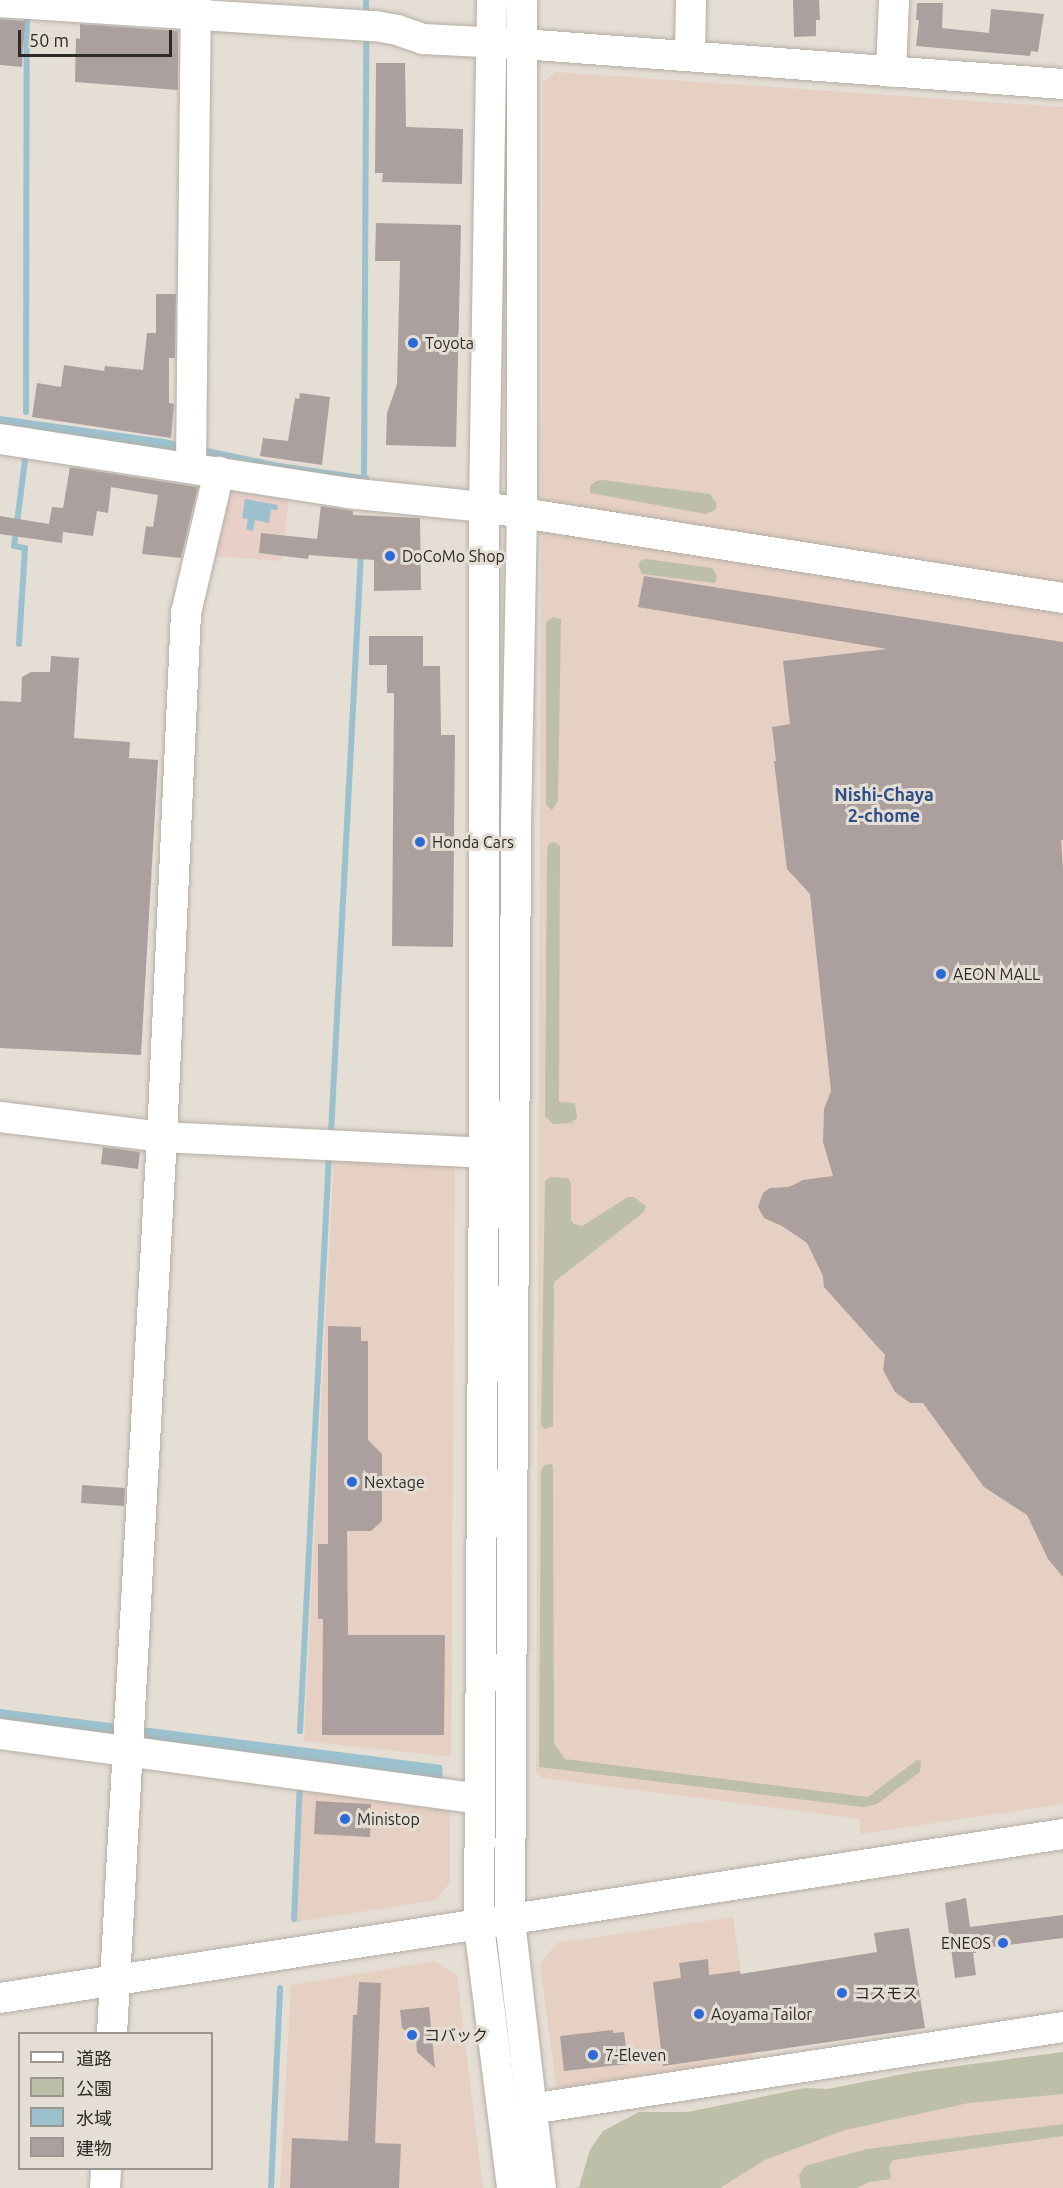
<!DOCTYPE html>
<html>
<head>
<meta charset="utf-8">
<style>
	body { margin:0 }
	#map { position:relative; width:1063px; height:2188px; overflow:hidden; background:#e5ded5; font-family:Ubuntu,"Noto Sans JP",sans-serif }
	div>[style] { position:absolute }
	.commercial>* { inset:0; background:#e6d0c3 }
	.industrial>* { inset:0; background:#e8cfc8 }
	.green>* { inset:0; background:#bdbfa8 }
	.water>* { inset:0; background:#9cc1ce }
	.stream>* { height:6px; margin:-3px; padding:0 3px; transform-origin:3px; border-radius:3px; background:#9cc1ce }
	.building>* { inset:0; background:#aba09d }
	.roads { filter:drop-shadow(0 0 2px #b4aea5) drop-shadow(0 0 2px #b4aea5) }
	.minor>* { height:30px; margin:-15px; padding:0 15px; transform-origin:15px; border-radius:15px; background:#fff }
	.dots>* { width:16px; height:16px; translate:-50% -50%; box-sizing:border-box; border:3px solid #e5ded5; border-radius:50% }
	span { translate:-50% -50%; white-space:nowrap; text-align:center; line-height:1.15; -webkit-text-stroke:6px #e5ded5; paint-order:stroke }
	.poi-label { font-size:16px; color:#2d2b27 }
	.left { translate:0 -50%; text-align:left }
	.right { translate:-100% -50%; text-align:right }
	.neighbourhood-label { font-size:18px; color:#2e4e86; font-weight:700 }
	.legend { position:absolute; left:18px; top:2032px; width:195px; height:138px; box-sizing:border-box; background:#e5ded5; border:2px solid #9b968f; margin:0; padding:8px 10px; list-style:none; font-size:18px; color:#2d2b27 }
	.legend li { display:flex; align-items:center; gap:12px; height:30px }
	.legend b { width:30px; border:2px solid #9b968f }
	.scale { position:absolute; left:18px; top:30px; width:154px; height:27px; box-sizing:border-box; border:3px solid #2d2b27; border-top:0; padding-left:8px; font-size:18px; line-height:21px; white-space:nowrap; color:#2d2b27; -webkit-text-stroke:4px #e5ded5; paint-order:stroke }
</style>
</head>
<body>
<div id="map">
	<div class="commercial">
		<div style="clip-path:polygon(555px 72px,1063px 107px,1063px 1804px,860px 1834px,861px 1819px,543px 1778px,536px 1773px,543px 83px)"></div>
		<div style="clip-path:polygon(334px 1154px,446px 1159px,455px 1170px,451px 1757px,304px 1741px)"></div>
		<div style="clip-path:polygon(303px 1783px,450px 1809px,450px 1883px,436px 1900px,296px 1922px)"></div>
		<div style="clip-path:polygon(733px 1917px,754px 2063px,563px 2091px,556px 2085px,540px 1964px,557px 1943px)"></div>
		<div style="clip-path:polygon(435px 1961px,457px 1976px,483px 2188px,280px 2188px,291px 1985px)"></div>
		<div style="clip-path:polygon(1063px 2052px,1063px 2188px,576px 2188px,579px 2187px,590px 2150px,603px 2131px,639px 2112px,688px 2112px,805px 2088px,828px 2089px,914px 2072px)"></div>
	</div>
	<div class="industrial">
		<div style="clip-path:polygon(225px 489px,289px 495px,282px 561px,211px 556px)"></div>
	</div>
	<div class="green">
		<div style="clip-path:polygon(603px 480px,710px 494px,717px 504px,715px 510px,706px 514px,590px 493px,590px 486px,596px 481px)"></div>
		<div style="clip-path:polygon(646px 559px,712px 568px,717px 576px,715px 583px,642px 574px,638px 566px,640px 561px)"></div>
		<div style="clip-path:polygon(553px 617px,561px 619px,558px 801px,552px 810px,546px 805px,546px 622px)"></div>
		<div style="clip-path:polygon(554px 842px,560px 846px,559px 1102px,575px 1103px,577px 1118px,571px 1123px,553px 1124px,545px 1116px,547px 853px,548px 844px)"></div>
		<div style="clip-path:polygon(550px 1177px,568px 1178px,571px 1183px,571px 1220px,574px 1224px,582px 1226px,628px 1197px,634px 1197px,646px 1206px,644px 1212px,554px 1282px,553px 1426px,545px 1429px,541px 1426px,545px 1181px)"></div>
		<div style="clip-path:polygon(551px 1464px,553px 1466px,554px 1743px,565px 1759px,868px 1797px,917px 1760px,921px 1761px,920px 1772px,877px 1804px,863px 1807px,539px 1767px,541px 1470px,545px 1465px)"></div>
		<div style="clip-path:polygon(1063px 2052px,1063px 2094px,969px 2103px,845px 2130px,765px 2160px,720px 2188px,576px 2188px,579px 2187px,590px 2150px,603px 2131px,639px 2112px,688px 2112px,805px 2088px,828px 2089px,914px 2072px)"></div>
		<div style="clip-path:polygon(1063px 2124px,1063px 2136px,893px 2160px,889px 2166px,891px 2179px,869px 2182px,857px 2188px,801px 2188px,799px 2175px,805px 2166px,867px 2149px)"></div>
	</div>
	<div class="water">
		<div style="clip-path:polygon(0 416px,164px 439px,279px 463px,369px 476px,369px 485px,0 426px)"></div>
		<div style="clip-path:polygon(245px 499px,278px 505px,277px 510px,271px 509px,269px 523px,255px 520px,253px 531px,246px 529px,248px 519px,242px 518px)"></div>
		<div style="clip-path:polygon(0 1709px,442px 1765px,443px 1779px,0 1722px)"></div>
	</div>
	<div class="stream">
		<div style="left:366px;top:12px;width:12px;rotate:-90deg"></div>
		<div style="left:26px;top:412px;width:399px;rotate:-89.9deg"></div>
		<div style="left:364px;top:479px;width:443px;rotate:-89.7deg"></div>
		<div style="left:19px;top:644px;width:96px;rotate:-86.4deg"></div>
		<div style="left:25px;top:548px;width:11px;rotate:-170deg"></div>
		<div style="left:14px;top:546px;width:87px;rotate:-82.7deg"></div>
		<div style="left:331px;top:1133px;width:582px;rotate:-87.04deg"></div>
		<div style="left:300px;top:1731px;width:577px;rotate:-87.12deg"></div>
		<div style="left:294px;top:1919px;width:135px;rotate:-87.5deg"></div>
		<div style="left:271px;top:2188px;width:200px;rotate:-87.4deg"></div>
	</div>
	<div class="building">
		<div style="clip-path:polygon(793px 0,819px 0,820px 20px,816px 20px,816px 36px,794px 37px)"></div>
		<div style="clip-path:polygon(917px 3px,943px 3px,942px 28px,989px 33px,991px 9px,1044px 14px,1038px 52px,1031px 51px,1030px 56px,916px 46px,919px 20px,916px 20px)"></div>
		<div style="clip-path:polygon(0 19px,25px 21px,22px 67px,0 65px)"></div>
		<div style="clip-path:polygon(80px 24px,178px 31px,178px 90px,75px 82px,76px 38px,80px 39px)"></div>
		<div style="clip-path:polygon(376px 63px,405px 63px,406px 127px,463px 129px,462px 184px,382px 182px,383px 173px,375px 173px)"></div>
		<div style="clip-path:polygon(376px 223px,461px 225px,456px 447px,386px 445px,387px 413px,397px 384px,400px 261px,375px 261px)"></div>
		<div style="clip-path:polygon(156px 294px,176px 294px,175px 358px,169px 358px,169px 403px,174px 404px,171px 438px,32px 417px,37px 383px,61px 387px,64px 365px,104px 371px,105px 366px,143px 370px,147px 333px,156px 333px)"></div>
		<div style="clip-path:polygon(300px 393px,330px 397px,322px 465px,260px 456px,263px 438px,288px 441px,295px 398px,299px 399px)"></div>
		<div style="clip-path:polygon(70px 467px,198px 487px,181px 558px,142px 554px,146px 526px,153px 527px,158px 495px,111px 487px,108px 513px,97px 511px,93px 536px,63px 532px,62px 543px,0 534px,0 516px,49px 524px,52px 507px,63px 508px)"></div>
		<div style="clip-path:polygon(321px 506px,353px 511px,353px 515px,420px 518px,421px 590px,374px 591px,374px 560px,309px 555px,308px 559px,259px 553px,261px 533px,317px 539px)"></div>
		<div style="clip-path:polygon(644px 576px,1063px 642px,1063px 840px,1061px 840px,1063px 870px,1063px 1577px,1048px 1559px,1027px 1515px,984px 1487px,923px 1403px,910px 1403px,895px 1392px,883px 1370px,885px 1355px,824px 1287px,823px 1276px,807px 1243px,782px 1226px,764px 1218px,758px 1207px,763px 1193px,770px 1188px,789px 1187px,803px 1180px,833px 1176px,823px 1142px,824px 1109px,831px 1091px,810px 894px,787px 869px,774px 761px,776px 761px,772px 727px,790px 724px,783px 661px,887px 649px,638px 607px)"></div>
		<div style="clip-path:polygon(369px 636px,423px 636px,423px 666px,440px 666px,441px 735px,455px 735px,453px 947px,392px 946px,394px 693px,387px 693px,387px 665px,369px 665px)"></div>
		<div style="clip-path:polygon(51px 656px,79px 658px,74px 738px,130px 742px,129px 758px,158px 760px,141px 1055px,0 1048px,0 701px,21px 702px,22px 677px,31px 672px,50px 672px)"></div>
		<div style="clip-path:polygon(103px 1147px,140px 1152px,138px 1169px,101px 1164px)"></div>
		<div style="clip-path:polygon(328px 1326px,361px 1327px,361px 1341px,368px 1341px,368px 1440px,382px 1454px,382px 1521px,371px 1531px,347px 1531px,348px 1635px,445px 1635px,444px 1735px,322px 1735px,323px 1619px,318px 1619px,318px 1544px,328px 1544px)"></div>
		<div style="clip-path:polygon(82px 1485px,125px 1488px,124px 1506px,81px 1503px)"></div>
		<div style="clip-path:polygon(316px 1801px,371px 1804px,370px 1837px,314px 1834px)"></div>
		<div style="clip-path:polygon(966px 1898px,970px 1927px,1063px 1915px,1063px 1938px,976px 1949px,976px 1953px,973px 1953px,976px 1975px,955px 1978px,945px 1903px)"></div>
		<div style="clip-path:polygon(909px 1928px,925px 2028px,663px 2066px,653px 1982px,681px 1978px,679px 1963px,708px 1959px,709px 1975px,740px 1971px,740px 1974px,877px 1952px,874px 1933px)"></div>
		<div style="clip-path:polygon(359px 1982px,381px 1983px,375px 2143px,401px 2144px,399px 2188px,290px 2188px,292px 2138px,348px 2141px,353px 2015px,357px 2015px)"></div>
		<div style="clip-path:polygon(429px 2007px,435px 2068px,417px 2052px,416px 2038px,402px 2028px,400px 2010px)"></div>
		<div style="clip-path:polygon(613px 2030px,613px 2033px,624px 2032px,628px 2064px,564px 2071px,560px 2036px)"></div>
	</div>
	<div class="roads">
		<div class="minor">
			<div style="left:492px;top:0;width:507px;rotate:90.9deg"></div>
			<div style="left:484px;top:507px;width:646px;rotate:90deg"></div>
			<div style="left:484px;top:1153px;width:773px;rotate:90.37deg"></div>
			<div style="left:479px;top:1926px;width:264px;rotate:82.8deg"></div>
			<div style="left:522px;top:0;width:513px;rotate:90deg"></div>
			<div style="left:522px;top:513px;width:313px;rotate:91.1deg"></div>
			<div style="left:516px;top:826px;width:1095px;rotate:90.31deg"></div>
			<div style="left:510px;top:1921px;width:269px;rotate:83.4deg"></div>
			<div style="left:0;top:2px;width:376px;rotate:3.7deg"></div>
			<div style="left:375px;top:26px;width:22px;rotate:10deg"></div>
			<div style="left:397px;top:30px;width:28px;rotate:19deg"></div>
			<div style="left:423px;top:39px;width:99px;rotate:2.9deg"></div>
			<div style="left:522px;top:44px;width:542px;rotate:4.23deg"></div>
			<div style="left:690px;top:56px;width:56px;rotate:-89deg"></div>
			<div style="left:891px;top:72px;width:72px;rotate:-87.6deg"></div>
			<div style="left:0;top:439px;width:352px;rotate:8.8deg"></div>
			<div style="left:348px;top:493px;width:137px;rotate:5.9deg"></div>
			<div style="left:484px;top:507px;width:586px;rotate:8.93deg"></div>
			<div style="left:191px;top:467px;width:467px;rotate:-89.4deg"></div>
			<div style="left:0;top:1117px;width:163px;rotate:7deg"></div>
			<div style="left:162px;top:1137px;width:322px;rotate:2.8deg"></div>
			<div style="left:0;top:1734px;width:482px;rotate:7.7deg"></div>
			<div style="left:0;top:1998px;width:1076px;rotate:-8.77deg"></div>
			<div style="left:112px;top:2034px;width:898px;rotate:-86.81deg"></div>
			<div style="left:162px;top:1137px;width:525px;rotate:-87.38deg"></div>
			<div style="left:186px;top:613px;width:145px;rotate:-76.8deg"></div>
			<div style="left:531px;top:2109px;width:538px;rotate:-8.76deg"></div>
			<div style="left:105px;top:2188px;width:20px;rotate:-87deg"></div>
		</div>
	</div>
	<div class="dots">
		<div style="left:413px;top:343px;background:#2d6ad7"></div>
		<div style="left:390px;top:556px;background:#2d6ad7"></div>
		<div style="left:420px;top:842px;background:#2d6ad7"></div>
		<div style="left:941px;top:974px;background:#2d6ad7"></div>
		<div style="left:352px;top:1482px;background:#2d6ad7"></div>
		<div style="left:345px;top:1819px;background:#2d6ad7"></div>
		<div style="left:1003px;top:1943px;background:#2d6ad7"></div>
		<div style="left:842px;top:1993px;background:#2d6ad7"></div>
		<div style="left:699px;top:2014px;background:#2d6ad7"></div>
		<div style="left:412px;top:2035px;background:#2d6ad7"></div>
		<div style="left:593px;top:2055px;background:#2d6ad7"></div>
	</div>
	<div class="poi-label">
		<span class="left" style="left:425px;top:343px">Toyota</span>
		<span class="left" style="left:402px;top:556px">DoCoMo Shop</span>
		<span class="left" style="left:432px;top:842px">Honda Cars</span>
		<span class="left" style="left:953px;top:974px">AEON MALL</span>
		<span class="left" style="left:364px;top:1482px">Nextage</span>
		<span class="left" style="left:357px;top:1819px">Ministop</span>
		<span class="right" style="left:991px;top:1943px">ENEOS</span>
		<span class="left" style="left:854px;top:1993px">コスモス</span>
		<span class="left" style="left:711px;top:2014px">Aoyama Tailor</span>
		<span class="left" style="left:424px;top:2035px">コバック</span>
		<span class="left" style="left:605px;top:2055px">7-Eleven</span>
	</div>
	<div class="neighbourhood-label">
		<span style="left:884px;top:805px">Nishi-Chaya<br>2-chome</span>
	</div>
	<ul class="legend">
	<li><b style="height:8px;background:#fff"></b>道路</li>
	<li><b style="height:16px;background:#bdbfa8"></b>公園</li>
	<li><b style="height:16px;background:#9cc1ce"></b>水域</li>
	<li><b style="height:16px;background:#aba09d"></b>建物</li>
	</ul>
	<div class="scale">50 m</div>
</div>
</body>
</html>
